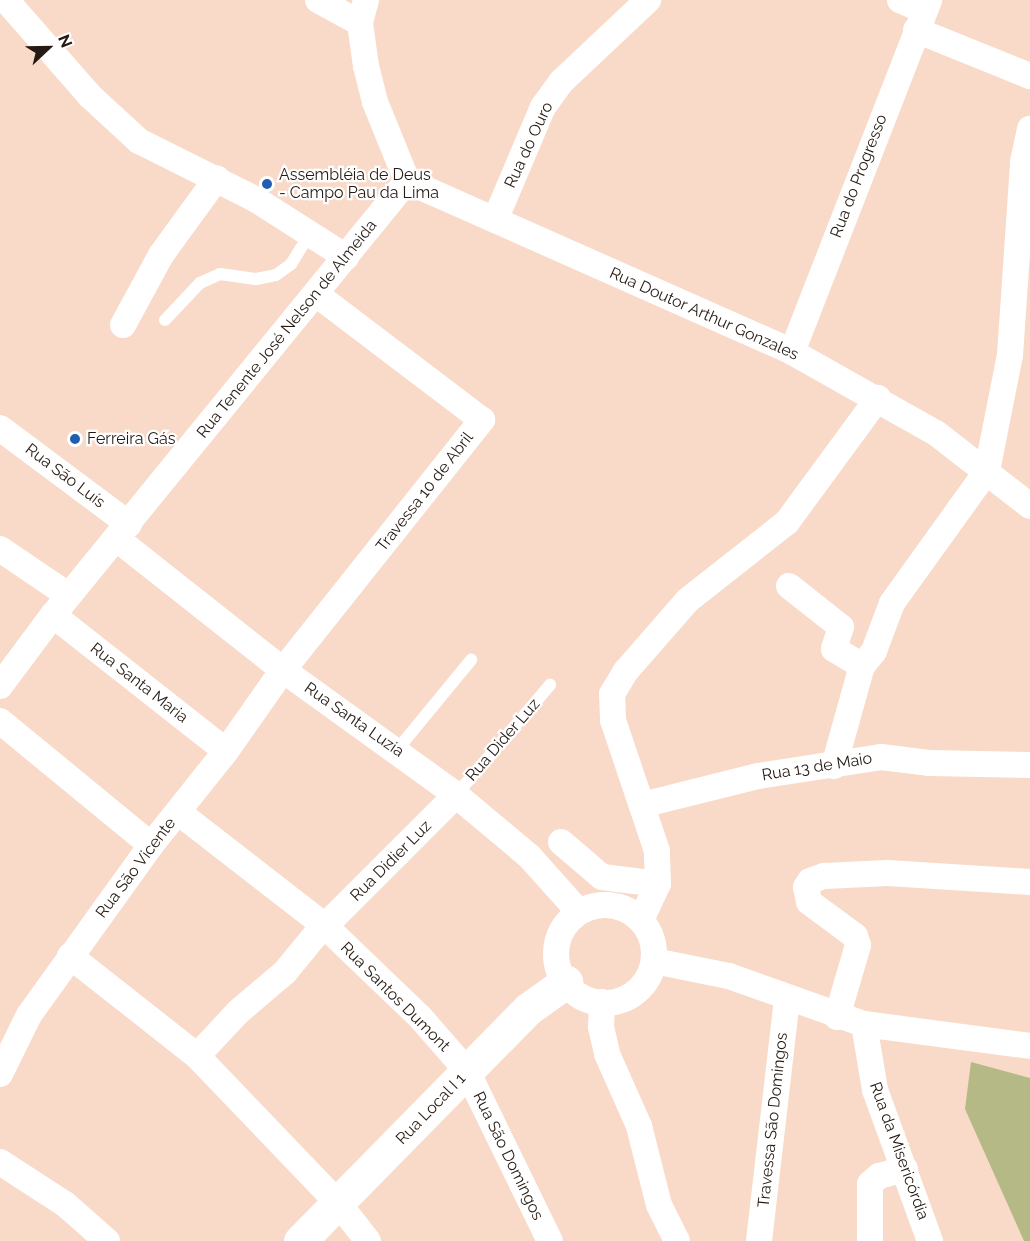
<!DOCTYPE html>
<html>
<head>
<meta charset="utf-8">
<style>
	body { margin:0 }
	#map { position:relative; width:1030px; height:1241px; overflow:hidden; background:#f9dac8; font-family:Raleway,sans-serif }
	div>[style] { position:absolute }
	.green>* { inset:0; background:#b4b986 }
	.lane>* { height:12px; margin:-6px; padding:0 6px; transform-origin:6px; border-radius:6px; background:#fff }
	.street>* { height:26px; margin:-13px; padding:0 13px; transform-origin:13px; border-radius:13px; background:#fff }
	.street>.ring { margin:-13px; padding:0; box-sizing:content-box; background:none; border:26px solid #fff; border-radius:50% }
	.secondary>* { height:33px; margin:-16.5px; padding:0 16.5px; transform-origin:16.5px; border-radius:16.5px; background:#fff }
	.dots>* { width:16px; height:16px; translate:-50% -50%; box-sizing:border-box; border:3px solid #fff; border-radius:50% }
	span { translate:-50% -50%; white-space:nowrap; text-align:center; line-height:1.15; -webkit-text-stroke:4.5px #fff; paint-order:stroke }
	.street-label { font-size:16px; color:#261b14 }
	.poi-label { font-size:16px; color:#261b14 }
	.left { translate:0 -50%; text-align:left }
	.north { position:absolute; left:18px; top:18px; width:60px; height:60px; -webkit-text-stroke:4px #fff; paint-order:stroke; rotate:68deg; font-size:16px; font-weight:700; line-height:24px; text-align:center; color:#261b14 }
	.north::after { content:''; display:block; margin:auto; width:21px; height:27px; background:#261b14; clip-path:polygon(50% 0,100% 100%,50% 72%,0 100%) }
</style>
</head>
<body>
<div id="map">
	<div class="green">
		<div style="clip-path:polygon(971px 1062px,1030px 1078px,1030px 1241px,1024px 1241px,965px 1109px)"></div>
	</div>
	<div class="lane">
		<div style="left:165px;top:320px;width:51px;rotate:-46.6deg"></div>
		<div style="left:200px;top:283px;width:22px;rotate:-24deg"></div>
		<div style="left:220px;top:274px;width:36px;rotate:8deg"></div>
		<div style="left:256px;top:279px;width:20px;rotate:-11deg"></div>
		<div style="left:276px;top:275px;width:19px;rotate:-36deg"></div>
		<div style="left:291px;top:264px;width:36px;rotate:-58deg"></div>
		<div style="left:397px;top:750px;width:117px;rotate:-50.6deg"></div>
		<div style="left:456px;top:795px;width:145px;rotate:-49.5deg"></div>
	</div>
	<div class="street">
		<div style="left:6px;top:0;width:128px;rotate:48.8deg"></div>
		<div style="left:90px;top:96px;width:67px;rotate:42.6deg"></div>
		<div style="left:139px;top:141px;width:130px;rotate:26.6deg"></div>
		<div style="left:255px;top:199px;width:108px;rotate:32.5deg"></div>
		<div style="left:318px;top:0;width:48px;rotate:28.7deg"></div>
		<div style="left:366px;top:0;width:24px;rotate:105deg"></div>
		<div style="left:360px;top:23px;width:43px;rotate:82.1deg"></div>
		<div style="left:366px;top:66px;width:37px;rotate:76deg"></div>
		<div style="left:375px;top:102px;width:85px;rotate:67.9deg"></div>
		<div style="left:900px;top:0;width:27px;rotate:24deg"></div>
		<div style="left:916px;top:30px;width:123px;rotate:22deg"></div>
		<div style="left:407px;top:181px;width:421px;rotate:23.9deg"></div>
		<div style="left:792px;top:352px;width:165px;rotate:29.4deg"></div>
		<div style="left:936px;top:433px;width:119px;rotate:37.8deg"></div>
		<div style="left:495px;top:220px;width:123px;rotate:-67deg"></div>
		<div style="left:543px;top:107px;width:31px;rotate:-54deg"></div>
		<div style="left:561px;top:82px;width:120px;rotate:-43.3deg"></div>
		<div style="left:123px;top:325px;width:80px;rotate:-61.5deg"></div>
		<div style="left:161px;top:255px;width:95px;rotate:-54deg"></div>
		<div style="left:792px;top:352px;width:378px;rotate:-68.7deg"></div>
		<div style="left:0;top:428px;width:161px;rotate:36.7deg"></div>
		<div style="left:117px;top:539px;width:211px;rotate:38.3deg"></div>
		<div style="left:283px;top:670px;width:213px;rotate:35.8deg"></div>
		<div style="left:456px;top:795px;width:95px;rotate:39.9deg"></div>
		<div style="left:529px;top:856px;width:75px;rotate:48.2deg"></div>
		<div style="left:0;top:549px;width:82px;rotate:34.1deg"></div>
		<div style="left:789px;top:586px;width:66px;rotate:38.3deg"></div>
		<div style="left:841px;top:627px;width:23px;rotate:108deg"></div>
		<div style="left:834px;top:649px;width:33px;rotate:31deg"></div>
		<div style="left:53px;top:615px;width:220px;rotate:38.2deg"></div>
		<div style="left:0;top:686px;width:89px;rotate:-53.3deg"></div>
		<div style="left:53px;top:615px;width:560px;rotate:-50.8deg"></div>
		<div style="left:0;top:721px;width:195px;rotate:39.4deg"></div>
		<div style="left:834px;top:766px;width:104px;rotate:-74.4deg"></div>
		<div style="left:862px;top:666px;width:19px;rotate:-51deg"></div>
		<div style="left:874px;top:651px;width:51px;rotate:-69.4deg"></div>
		<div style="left:892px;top:603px;width:163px;rotate:-54.3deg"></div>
		<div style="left:987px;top:471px;width:118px;rotate:-78.8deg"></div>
		<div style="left:1010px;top:355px;width:193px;rotate:-86.1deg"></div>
		<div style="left:1023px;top:162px;width:34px;rotate:-78deg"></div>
		<div style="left:642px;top:805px;width:120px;rotate:-14deg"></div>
		<div style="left:758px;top:776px;width:124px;rotate:-8.8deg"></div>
		<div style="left:881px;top:757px;width:48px;rotate:7.1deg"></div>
		<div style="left:929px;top:763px;width:101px;rotate:1.1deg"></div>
		<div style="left:178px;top:812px;width:186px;rotate:37.8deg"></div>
		<div style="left:325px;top:926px;width:132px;rotate:43.8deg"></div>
		<div style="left:420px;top:1017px;width:72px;rotate:49deg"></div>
		<div style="left:467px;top:1071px;width:189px;rotate:64deg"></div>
		<div style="left:561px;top:842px;width:54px;rotate:40.5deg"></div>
		<div style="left:602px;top:877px;width:56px;rotate:7.1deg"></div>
		<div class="ring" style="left:556px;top:905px;width:72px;height:72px"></div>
		<div style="left:641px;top:920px;width:40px;rotate:-65deg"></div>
		<div style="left:658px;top:884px;width:33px;rotate:-92deg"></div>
		<div style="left:657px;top:851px;width:138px;rotate:-108.6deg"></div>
		<div style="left:613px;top:720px;width:26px;rotate:-92deg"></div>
		<div style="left:612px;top:694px;width:27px;rotate:-59deg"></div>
		<div style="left:626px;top:671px;width:94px;rotate:-48.9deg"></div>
		<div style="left:688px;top:600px;width:126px;rotate:-38.2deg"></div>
		<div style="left:787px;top:522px;width:154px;rotate:-53.7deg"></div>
		<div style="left:325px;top:926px;width:185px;rotate:-45deg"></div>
		<div style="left:70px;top:956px;width:162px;rotate:38.2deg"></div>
		<div style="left:197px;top:1056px;width:205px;rotate:46.2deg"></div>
		<div style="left:339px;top:1204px;width:47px;rotate:51.9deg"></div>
		<div style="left:654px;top:961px;width:76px;rotate:11.3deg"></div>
		<div style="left:729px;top:976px;width:143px;rotate:19.6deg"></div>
		<div style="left:864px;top:1024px;width:167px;rotate:7.5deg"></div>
		<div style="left:602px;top:1002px;width:25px;rotate:92deg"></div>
		<div style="left:601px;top:1027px;width:28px;rotate:77deg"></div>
		<div style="left:607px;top:1054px;width:79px;rotate:66deg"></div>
		<div style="left:639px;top:1126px;width:81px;rotate:75.8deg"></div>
		<div style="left:659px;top:1205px;width:40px;rotate:63.4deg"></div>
		<div style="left:837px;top:1017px;width:75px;rotate:-73.7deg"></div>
		<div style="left:858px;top:945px;width:9px;rotate:-108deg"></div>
		<div style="left:855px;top:936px;width:57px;rotate:-143.5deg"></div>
		<div style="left:809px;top:902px;width:15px;rotate:-101deg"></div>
		<div style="left:806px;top:887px;width:7px;rotate:-56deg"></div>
		<div style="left:810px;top:881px;width:15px;rotate:-20deg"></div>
		<div style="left:824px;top:876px;width:64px;rotate:-2.7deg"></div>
		<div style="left:888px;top:873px;width:142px;rotate:3.6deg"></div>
		<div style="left:864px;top:1024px;width:67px;rotate:80.5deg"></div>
		<div style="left:875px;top:1090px;width:161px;rotate:70deg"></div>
		<div style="left:197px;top:1056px;width:60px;rotate:-47deg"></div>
		<div style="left:238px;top:1012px;width:62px;rotate:-40.4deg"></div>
		<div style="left:285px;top:972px;width:58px;rotate:-50.6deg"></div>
		<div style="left:0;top:1074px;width:66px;rotate:-63.8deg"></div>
		<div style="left:29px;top:1015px;width:209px;rotate:-54.3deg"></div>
		<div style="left:151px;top:845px;width:120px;rotate:-51.4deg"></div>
		<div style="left:226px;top:751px;width:99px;rotate:-54.9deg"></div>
		<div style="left:283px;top:670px;width:320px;rotate:-51.5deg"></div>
		<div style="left:482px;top:420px;width:208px;rotate:-142.8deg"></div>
		<div style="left:0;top:1162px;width:77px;rotate:32.9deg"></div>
		<div style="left:65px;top:1204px;width:56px;rotate:41.4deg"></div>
		<div style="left:759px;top:1241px;width:245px;rotate:-83.4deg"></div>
		<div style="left:870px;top:1241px;width:57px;rotate:-90deg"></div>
		<div style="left:870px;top:1184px;width:12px;rotate:-42deg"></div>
		<div style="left:879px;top:1176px;width:27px;rotate:-15deg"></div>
	</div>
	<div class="secondary">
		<div style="left:300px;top:1241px;width:325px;rotate:-45.5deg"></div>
		<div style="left:528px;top:1009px;width:47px;rotate:-35.4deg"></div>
	</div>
	<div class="dots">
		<div style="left:267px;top:184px;background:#205eb0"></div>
		<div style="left:75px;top:439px;background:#205eb0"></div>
	</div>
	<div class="street-label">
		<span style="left:529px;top:145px;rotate:-65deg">Rua do Ouro</span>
		<span style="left:859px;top:176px;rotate:-69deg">Rua do Progresso</span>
		<span style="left:704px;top:314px;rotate:24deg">Rua Doutor Arthur Gonzales</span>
		<span style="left:287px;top:329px;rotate:-51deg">Rua Tenente José Nelson de Almeida</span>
		<span style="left:65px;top:476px;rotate:37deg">Rua São Luís</span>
		<span style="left:425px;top:492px;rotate:-52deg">Travessa 10 de Abril</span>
		<span style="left:139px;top:683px;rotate:38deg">Rua Santa Maria</span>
		<span style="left:354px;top:720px;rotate:35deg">Rua Santa Luzia</span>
		<span style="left:503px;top:740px;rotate:-49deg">Rua Dider Luz</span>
		<span style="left:817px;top:767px;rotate:-9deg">Rua 13 de Maio</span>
		<span style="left:391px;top:861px;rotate:-45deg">Rua Didier Luz</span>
		<span style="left:136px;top:868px;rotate:-53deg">Rua São Vicente</span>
		<span style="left:395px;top:997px;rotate:45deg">Rua Santos Dumont</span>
		<span style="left:431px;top:1109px;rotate:-46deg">Rua Local I 1</span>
		<span style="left:773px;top:1120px;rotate:-84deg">Travessa São Domingos</span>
		<span style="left:899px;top:1151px;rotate:70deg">Rua da Misericórdia</span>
		<span style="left:508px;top:1156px;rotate:64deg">Rua São Domingos</span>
	</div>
	<div class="poi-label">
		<span class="left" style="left:279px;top:184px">Assembléia de Deus<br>- Campo Pau da Lima</span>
		<span class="left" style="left:87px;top:439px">Ferreira Gás</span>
	</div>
	<div class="north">N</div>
</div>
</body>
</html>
